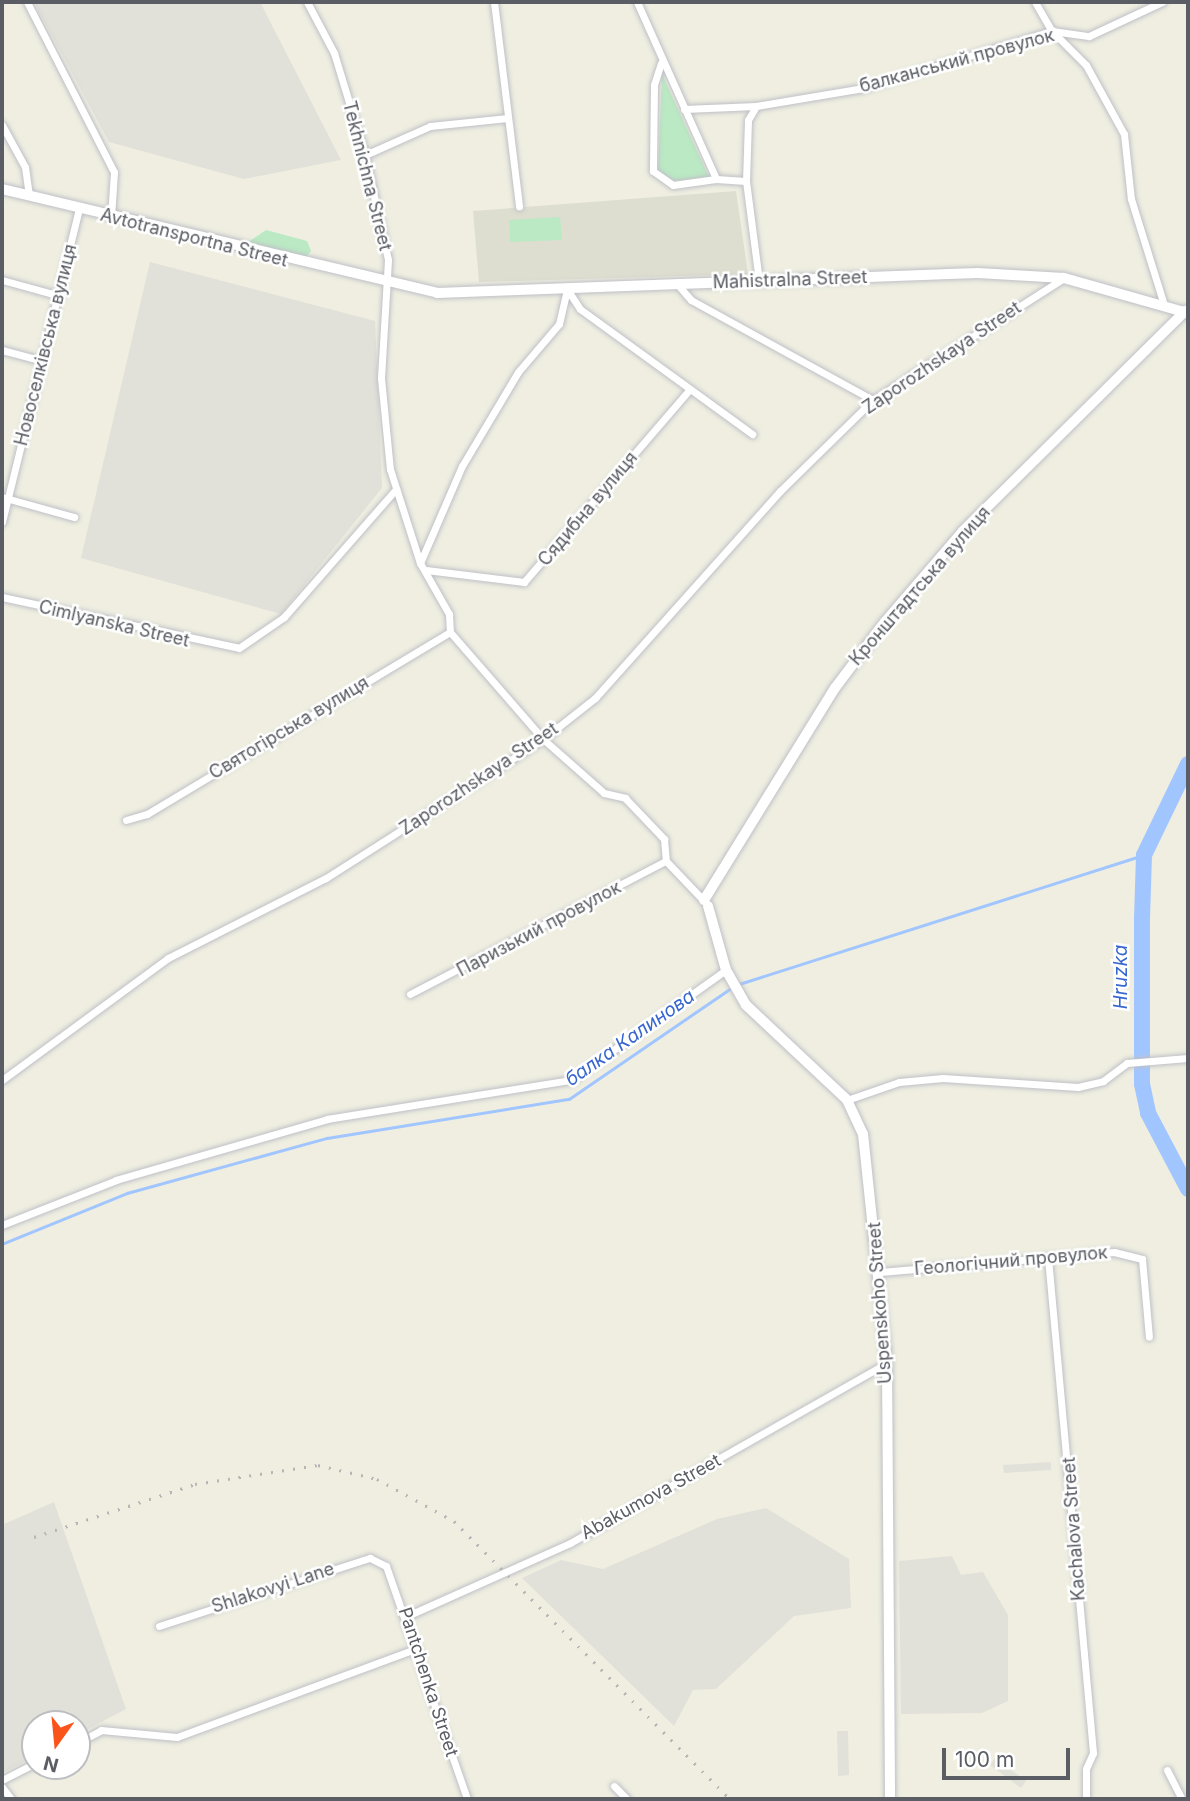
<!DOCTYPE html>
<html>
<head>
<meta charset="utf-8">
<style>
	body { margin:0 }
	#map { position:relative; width:1190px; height:1801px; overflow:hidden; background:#efeee1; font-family:Inter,sans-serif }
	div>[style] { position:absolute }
	.industrial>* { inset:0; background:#e2e1d9 }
	.education>* { inset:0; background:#deded0 }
	.green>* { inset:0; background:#bbe9c3 }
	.stream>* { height:2.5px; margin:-1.25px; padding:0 1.25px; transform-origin:1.25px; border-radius:1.25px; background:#a1c6ff }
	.river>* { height:16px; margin:-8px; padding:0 8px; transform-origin:8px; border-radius:8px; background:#a1c6ff }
	.roads { filter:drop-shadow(0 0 2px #bfc0c7) drop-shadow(0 0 2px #bfc0c7) }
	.street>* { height:7px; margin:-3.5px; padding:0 3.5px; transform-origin:3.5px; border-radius:3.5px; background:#fff }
	.secondary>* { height:10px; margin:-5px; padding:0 5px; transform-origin:5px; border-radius:5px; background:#fff }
	.rail>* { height:2.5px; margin-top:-1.25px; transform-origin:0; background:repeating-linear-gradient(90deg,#b6b6b7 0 2px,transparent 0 11px) }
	span { translate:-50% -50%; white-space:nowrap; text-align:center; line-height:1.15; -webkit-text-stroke:5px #fff; paint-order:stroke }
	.street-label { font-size:18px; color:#5a5d64 }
	.water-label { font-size:19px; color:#3766cf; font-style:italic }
	.frame { position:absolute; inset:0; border:4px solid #5a5d64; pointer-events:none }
	.north { position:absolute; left:21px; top:1710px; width:70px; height:70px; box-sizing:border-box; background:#fff; border:2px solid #bdbec1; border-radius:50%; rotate:195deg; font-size:19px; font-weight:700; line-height:28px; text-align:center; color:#5a5d64 }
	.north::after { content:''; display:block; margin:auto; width:24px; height:32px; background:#fb541b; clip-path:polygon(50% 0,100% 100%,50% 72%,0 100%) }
	.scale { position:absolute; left:942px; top:1748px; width:128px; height:32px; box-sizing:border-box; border:4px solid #5a5d64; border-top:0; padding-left:9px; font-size:21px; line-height:24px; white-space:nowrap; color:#5a5d64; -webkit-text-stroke:5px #fff; paint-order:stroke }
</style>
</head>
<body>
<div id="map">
	<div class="industrial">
		<div style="clip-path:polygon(34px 2px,260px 2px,341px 160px,244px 179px,109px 142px)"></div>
		<div style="clip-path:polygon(150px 262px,375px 321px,382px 488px,281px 614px,81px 558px)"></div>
		<div style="clip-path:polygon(1051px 1462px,1051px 1470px,1004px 1473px,1003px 1465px)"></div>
		<div style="clip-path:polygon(54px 1502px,126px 1709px,77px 1735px,77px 1724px,35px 1724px,35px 1756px,2px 1773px,2px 1525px)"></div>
		<div style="clip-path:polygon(766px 1508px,849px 1559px,851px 1608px,794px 1616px,716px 1689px,693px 1690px,674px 1726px,522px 1578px,561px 1560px,603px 1569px,717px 1519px)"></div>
		<div style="clip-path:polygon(952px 1556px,961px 1575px,983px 1572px,1008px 1615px,1008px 1701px,982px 1713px,901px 1714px,899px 1561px)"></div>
		<div style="clip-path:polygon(837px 1731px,848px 1731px,849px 1775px,838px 1776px)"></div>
		<div style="clip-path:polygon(995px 1758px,1026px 1781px,1021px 1788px,990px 1765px)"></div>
	</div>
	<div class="education">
		<div style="clip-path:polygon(736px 191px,748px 274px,479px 282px,473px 211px)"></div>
	</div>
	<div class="green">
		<div style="clip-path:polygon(662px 74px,709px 177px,675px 181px,658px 171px)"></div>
		<div style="clip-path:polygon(560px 217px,562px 240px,510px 242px,509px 220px)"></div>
		<div style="clip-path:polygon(266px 230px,307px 241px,311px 251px,306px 257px,247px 243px)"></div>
	</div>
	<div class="stream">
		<div style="left:736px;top:985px;width:428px;rotate:-17.7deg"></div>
		<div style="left:2px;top:1244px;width:135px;rotate:-22.2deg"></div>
		<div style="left:127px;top:1193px;width:207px;rotate:-15.4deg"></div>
		<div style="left:327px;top:1138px;width:245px;rotate:-9.2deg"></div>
		<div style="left:569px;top:1099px;width:196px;rotate:-34.4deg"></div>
	</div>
	<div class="river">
		<div style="left:1188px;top:764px;width:101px;rotate:115.8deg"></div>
		<div style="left:1144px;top:855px;width:64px;rotate:91.8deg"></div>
		<div style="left:1142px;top:919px;width:165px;rotate:90deg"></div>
		<div style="left:1142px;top:1084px;width:30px;rotate:78deg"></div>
		<div style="left:1148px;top:1113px;width:86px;rotate:62.2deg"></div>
	</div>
	<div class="roads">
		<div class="street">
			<div style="left:27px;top:2px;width:191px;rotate:62.9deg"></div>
			<div style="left:114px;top:172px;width:45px;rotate:93.8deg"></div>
			<div style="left:307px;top:2px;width:58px;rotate:62.1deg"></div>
			<div style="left:334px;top:53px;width:107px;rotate:73.1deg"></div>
			<div style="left:365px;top:155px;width:107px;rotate:77.6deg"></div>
			<div style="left:388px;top:260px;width:118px;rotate:93.4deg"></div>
			<div style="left:381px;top:378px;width:91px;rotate:84.4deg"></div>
			<div style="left:390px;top:469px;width:99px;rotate:72.3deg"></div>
			<div style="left:420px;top:563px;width:59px;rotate:60.4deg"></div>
			<div style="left:449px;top:614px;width:18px;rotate:87deg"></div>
			<div style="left:450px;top:632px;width:142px;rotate:49deg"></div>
			<div style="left:543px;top:739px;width:81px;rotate:41.5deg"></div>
			<div style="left:604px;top:793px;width:22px;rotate:13deg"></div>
			<div style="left:625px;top:798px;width:57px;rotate:46.4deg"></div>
			<div style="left:664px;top:839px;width:22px;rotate:85deg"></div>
			<div style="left:666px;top:861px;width:58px;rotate:46.4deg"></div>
			<div style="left:494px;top:2px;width:206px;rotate:83deg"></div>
			<div style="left:637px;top:2px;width:194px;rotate:65.9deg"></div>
			<div style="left:716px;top:179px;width:30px;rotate:4deg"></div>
			<div style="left:1035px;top:2px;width:34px;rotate:60deg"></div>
			<div style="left:1052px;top:31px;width:48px;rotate:45deg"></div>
			<div style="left:1086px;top:65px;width:79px;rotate:61.2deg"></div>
			<div style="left:1124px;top:134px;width:65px;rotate:83.9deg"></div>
			<div style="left:1131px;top:199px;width:111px;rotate:72.7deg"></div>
			<div style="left:661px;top:63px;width:23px;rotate:108deg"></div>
			<div style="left:654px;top:85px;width:86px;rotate:90.7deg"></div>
			<div style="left:653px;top:171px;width:24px;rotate:35deg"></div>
			<div style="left:673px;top:185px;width:43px;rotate:-7.9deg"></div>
			<div style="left:684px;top:109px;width:72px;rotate:-2.4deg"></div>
			<div style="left:2px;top:125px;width:48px;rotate:61.3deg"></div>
			<div style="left:25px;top:167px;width:29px;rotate:82deg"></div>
			<div style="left:365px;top:155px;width:71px;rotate:-24deg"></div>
			<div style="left:430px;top:126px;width:78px;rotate:-5.9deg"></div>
			<div style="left:2px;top:280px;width:60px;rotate:15.4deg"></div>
			<div style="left:759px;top:281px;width:101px;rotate:-97.4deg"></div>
			<div style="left:746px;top:181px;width:61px;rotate:-88.1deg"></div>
			<div style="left:748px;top:120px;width:16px;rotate:-60deg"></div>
			<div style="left:756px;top:106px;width:109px;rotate:-9.5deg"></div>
			<div style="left:863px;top:88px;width:197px;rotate:-16.8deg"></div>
			<div style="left:1052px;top:31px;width:37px;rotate:8deg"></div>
			<div style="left:1089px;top:36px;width:81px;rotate:-25deg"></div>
			<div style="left:678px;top:285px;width:20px;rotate:49deg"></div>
			<div style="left:691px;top:300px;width:208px;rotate:28.8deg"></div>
			<div style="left:567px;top:289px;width:24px;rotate:57deg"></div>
			<div style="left:580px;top:309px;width:213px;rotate:36deg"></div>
			<div style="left:2px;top:350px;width:42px;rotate:15deg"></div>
			<div style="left:2px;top:497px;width:75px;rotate:15.5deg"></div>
			<div style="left:2px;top:522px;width:322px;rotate:-76.2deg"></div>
			<div style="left:420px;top:563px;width:106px;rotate:-66.6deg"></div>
			<div style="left:462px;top:466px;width:109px;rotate:-59.2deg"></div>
			<div style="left:518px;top:372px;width:63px;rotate:-49.5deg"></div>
			<div style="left:559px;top:324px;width:37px;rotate:-77deg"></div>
			<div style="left:426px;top:570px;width:99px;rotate:7deg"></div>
			<div style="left:524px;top:582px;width:252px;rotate:-49.3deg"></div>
			<div style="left:2px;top:597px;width:242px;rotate:12.1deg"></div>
			<div style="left:239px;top:648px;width:55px;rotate:-34.6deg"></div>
			<div style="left:284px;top:617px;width:170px;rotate:-48.8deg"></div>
			<div style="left:126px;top:820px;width:22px;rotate:-16deg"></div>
			<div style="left:147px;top:814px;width:353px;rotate:-31deg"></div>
			<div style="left:410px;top:994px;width:288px;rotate:-27.5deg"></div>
			<div style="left:2px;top:1080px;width:206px;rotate:-36.3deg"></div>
			<div style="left:168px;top:958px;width:177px;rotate:-26.9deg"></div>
			<div style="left:326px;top:878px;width:258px;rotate:-32.6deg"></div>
			<div style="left:543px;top:739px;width:66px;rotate:-38.3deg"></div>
			<div style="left:595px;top:698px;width:278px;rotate:-48.2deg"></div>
			<div style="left:780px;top:491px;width:130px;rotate:-44.4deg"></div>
			<div style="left:873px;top:400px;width:224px;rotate:-32.6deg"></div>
			<div style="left:847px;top:1100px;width:55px;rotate:-19.1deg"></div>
			<div style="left:899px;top:1082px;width:44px;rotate:-5.2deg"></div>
			<div style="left:943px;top:1078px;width:135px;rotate:3.8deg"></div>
			<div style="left:1078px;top:1087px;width:26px;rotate:-13deg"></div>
			<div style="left:1103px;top:1081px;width:30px;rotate:-37deg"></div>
			<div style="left:1127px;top:1063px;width:61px;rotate:-4.7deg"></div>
			<div style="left:2px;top:1225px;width:123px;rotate:-21.5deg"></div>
			<div style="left:116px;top:1180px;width:220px;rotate:-16.1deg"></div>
			<div style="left:327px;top:1119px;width:247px;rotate:-9.1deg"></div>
			<div style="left:571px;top:1080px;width:190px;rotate:-35.4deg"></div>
			<div style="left:1048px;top:1258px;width:497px;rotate:84.8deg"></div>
			<div style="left:1093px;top:1753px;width:17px;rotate:114deg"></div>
			<div style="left:1086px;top:1769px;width:30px;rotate:90deg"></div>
			<div style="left:880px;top:1272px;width:235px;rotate:-4.9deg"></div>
			<div style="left:1114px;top:1252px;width:29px;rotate:14deg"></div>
			<div style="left:1142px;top:1259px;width:78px;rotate:84.9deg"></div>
			<div style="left:407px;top:1616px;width:179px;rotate:-24.1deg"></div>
			<div style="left:570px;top:1543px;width:365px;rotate:-29.6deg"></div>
			<div style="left:159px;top:1626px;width:222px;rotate:-17.9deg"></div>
			<div style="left:370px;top:1558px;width:18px;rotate:27deg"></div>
			<div style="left:386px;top:1566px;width:247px;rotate:70.8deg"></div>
			<div style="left:77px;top:1743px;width:27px;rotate:-28deg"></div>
			<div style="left:101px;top:1730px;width:76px;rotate:5.3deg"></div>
			<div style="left:177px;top:1737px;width:256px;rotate:-20.3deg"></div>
			<div style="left:1167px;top:1770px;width:33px;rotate:63deg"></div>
			<div style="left:2px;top:1780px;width:37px;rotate:-27deg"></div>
			<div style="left:614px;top:1786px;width:18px;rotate:45deg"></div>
			<div style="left:2px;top:1787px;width:15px;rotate:53deg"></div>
		</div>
		<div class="secondary">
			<div style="left:2px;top:189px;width:447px;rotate:13.4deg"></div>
			<div style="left:437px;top:293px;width:541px;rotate:-2.12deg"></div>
			<div style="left:978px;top:273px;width:86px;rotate:3.3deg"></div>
			<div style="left:1064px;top:278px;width:129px;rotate:15.8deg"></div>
			<div style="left:704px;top:900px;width:249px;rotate:-58.3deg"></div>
			<div style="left:835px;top:688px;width:83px;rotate:-52.9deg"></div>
			<div style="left:885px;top:622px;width:120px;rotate:-49.4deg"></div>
			<div style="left:963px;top:531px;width:313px;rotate:-44.7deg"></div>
			<div style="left:708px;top:906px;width:66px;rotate:74.3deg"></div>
			<div style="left:726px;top:970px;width:40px;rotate:60.3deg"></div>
			<div style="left:746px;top:1005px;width:139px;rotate:43.2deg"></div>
			<div style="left:847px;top:1100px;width:38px;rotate:65deg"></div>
			<div style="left:863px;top:1134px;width:230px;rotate:84deg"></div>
			<div style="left:887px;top:1363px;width:436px;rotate:89.6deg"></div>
		</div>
	</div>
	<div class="rail">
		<div style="left:34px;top:1537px;width:169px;rotate:-18.2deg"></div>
		<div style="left:195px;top:1484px;width:124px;rotate:-8.8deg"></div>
		<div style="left:318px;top:1465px;width:61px;rotate:13.3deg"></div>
		<div style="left:377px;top:1479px;width:88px;rotate:28.6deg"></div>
		<div style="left:454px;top:1521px;width:392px;rotate:45.2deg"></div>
	</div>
	<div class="street-label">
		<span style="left:957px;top:61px;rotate:-15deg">балканський провулок</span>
		<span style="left:367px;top:176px;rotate:76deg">Tekhnichna Street</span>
		<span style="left:194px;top:238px;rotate:14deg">Avtotransportna Street</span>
		<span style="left:790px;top:280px;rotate:-2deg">Mahistralna Street</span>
		<span style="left:46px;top:345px;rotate:-76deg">Новоселківська вулиця</span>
		<span style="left:942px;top:358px;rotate:-34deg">Zaporozhskaya Street</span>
		<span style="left:588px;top:509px;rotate:-50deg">Сядибна вулиця</span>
		<span style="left:920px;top:586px;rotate:-49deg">Кронштадтська вулиця</span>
		<span style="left:114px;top:624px;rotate:13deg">Cimlyanska Street</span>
		<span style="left:289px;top:728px;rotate:-31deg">Святогірська вулиця</span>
		<span style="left:479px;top:779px;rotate:-34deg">Zaporozhskaya Street</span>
		<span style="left:539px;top:929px;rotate:-28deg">Паризький провулок</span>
		<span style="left:1011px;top:1261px;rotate:-5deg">Геологічний провулок</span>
		<span style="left:880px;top:1303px;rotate:-94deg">Uspenskoho Street</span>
		<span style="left:651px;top:1497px;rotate:-29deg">Abakumova Street</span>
		<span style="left:1074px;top:1529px;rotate:-94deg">Kachalova Street</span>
		<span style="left:273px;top:1588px;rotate:-18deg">Shlakovyi Lane</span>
		<span style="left:428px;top:1682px;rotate:72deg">Pantchenka Street</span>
	</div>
	<div class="water-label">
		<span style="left:1121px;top:977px;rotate:-90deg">Hruzka</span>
		<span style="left:630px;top:1038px;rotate:-35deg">балка Калинова</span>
	</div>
	<div class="frame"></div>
	<div class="north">N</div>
	<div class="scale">100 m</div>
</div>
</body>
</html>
